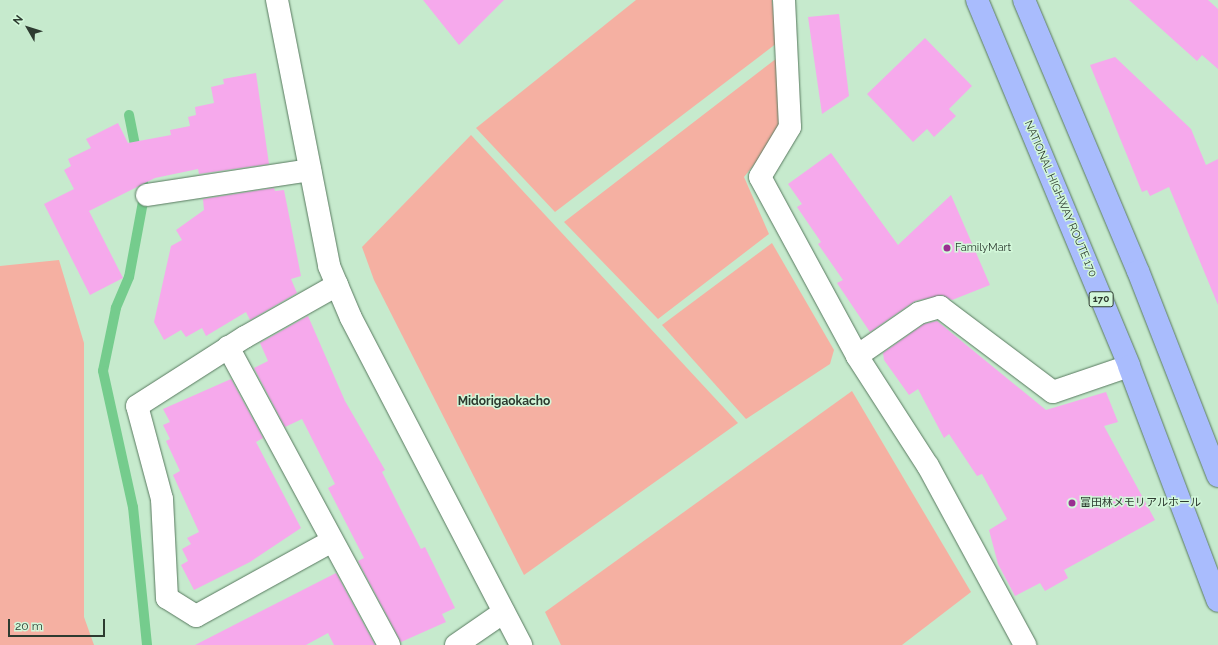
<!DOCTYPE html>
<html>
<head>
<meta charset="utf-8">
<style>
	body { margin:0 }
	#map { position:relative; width:1218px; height:645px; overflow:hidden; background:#c6eacd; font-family:Raleway,"Noto Sans JP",sans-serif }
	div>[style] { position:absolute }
	.green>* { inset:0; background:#f5b0a2 }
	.stream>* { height:10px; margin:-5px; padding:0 5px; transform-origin:5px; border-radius:5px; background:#75cc8d }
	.building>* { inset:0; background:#f6a9ec }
	.roads { filter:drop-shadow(0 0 1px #58795f) drop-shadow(0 0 1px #58795f) }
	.minor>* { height:22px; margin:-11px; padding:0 11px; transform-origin:11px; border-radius:11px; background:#fff }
	.highway>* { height:22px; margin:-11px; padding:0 11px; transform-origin:11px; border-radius:11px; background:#a9bcfd }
	.dots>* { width:11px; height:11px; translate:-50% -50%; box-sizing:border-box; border:2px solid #d3f8da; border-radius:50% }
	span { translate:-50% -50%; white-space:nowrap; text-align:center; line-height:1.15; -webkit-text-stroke:3px #d3f8da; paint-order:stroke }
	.shield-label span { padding:1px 3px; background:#d3f8da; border:1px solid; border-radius:3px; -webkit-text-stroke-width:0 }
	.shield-label { font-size:10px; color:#2d3b30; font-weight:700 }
	.street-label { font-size:11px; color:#2d3b30 }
	.poi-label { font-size:11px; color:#2d3b30 }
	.left { translate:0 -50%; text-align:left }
	.neighbourhood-label { font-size:12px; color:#2d3b30; font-weight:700 }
	.north { position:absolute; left:8px; top:8px; width:40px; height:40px; -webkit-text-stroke:3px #d3f8da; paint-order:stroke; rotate:309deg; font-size:11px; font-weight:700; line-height:16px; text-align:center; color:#2d3b30 }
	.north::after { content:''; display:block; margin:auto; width:14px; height:18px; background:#2d3b30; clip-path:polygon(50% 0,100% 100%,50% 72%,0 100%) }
	.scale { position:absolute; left:8px; top:619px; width:97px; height:18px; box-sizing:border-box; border:2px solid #2d3b30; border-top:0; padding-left:5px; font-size:12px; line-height:14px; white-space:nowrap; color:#2d3b30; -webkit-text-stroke:3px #d3f8da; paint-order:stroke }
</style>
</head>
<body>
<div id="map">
	<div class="green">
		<div style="clip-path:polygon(636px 0,772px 0,777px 43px,555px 212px,476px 128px)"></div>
		<div style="clip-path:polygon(781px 55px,785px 111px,776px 137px,744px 177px,769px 234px,658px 319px,564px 222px)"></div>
		<div style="clip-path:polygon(471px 135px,738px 423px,524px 575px,374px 280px,362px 247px)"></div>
		<div style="clip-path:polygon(772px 243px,834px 350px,830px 364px,746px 419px,662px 325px)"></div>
		<div style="clip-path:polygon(59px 260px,84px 343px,84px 617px,94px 645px,0 645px,0 266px)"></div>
		<div style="clip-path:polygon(852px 391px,971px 592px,902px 645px,561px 645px,545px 612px)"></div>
	</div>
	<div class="stream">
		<div style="left:129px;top:115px;width:41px;rotate:78.7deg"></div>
		<div style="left:140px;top:170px;width:22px;rotate:77deg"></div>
		<div style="left:145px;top:191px;width:87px;rotate:100.5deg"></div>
		<div style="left:129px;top:277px;width:34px;rotate:113deg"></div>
		<div style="left:116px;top:308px;width:64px;rotate:101.7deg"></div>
		<div style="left:103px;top:371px;width:139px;rotate:77.6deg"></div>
		<div style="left:133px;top:507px;width:139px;rotate:84.2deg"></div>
	</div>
	<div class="building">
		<div style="clip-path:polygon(423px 0,504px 0,459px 45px)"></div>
		<div style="clip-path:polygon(1129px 0,1208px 0,1218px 9px,1218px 69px,1202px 55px,1197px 61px)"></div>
		<div style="clip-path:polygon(839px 14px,849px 96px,822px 114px,808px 17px)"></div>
		<div style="clip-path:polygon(925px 38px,972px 86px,949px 109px,956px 116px,934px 137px,927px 129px,913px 142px,867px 94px)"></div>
		<div style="clip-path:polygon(1115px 57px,1191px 129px,1206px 165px,1218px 159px,1218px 305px,1169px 187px,1150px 196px,1147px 190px,1142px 192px,1090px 65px)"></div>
		<div style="clip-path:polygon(256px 73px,269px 164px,199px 174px,198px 169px,155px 178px,89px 211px,123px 278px,90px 295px,44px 204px,74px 189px,64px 170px,71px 166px,68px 159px,91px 148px,86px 139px,118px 123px,128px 143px,171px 135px,170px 130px,190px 126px,188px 117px,196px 115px,195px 107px,214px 103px,211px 87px,224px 84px,223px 79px)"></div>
		<div style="clip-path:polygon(831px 153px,898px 245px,951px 195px,990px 285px,952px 300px,942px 295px,915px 301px,870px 332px,837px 283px,843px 280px,818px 244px,821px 242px,797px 207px,802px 204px,788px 184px)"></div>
		<div style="clip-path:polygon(274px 188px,275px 191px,284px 190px,301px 276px,291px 279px,297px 293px,250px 320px,246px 312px,206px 336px,202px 328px,186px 337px,181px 330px,164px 340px,154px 322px,171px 246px,182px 240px,176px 230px,204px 210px,203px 199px)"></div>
		<div style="clip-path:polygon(308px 316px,345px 401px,385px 470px,382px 472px,402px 512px,421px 549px,425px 547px,455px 608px,442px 614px,446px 622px,401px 642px,358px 561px,364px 558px,328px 488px,335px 484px,302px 419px,285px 427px,254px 368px,268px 361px,260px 343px)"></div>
		<div style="clip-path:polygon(937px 321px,1046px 410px,1106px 392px,1118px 422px,1104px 426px,1155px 520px,1064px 570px,1068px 578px,1045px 591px,1040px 583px,1015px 596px,998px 564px,989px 530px,1007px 519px,982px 474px,977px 476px,949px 434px,944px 438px,918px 389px,909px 395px,884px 360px,883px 353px,924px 324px)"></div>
		<div style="clip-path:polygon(231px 379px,263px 438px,256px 442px,301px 528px,250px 562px,194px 590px,181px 565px,188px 561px,182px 549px,191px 544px,187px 538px,199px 532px,173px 475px,180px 471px,166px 441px,170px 439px,163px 425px,170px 422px,163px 409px)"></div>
		<div style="clip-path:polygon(336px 573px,375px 645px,334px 645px,328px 633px,306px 645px,195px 645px)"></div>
	</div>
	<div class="roads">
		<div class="minor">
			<div style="left:277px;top:0;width:271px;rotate:78.9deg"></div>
			<div style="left:329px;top:266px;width:56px;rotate:67.1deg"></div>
			<div style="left:351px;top:318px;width:369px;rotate:62.5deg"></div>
			<div style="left:784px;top:0;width:127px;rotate:87.3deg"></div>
			<div style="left:790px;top:127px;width:58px;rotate:121deg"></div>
			<div style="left:760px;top:177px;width:204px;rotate:61.5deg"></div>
			<div style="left:857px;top:356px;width:131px;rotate:57.2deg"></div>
			<div style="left:928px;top:466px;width:204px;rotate:61.5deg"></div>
			<div style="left:147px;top:195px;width:165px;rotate:-8.7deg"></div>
			<div style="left:228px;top:347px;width:339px;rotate:61.6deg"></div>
			<div style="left:857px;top:356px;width:75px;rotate:-34.7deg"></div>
			<div style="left:919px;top:313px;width:22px;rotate:-16deg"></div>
			<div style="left:940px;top:307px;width:141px;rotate:37deg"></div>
			<div style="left:1053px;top:392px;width:80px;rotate:-18.9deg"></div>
			<div style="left:332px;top:541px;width:155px;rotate:151.1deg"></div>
			<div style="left:196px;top:616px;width:34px;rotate:-148deg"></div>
			<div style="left:167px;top:598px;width:99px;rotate:-92.9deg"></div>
			<div style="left:162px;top:499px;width:96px;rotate:-105deg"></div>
			<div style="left:137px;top:406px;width:128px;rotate:-32.6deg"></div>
			<div style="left:245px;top:337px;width:106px;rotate:-29.5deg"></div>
			<div style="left:456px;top:645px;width:58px;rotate:-34.5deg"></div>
		</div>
		<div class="highway">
			<div style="left:977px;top:0;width:396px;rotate:67.4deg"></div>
			<div style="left:1129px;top:366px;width:251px;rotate:69.3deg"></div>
			<div style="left:1024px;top:0;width:294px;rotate:67.2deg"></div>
			<div style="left:1138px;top:271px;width:220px;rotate:68.7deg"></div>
		</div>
	</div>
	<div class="dots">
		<div style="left:947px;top:248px;background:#992e90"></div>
		<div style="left:1072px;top:503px;background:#992e90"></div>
	</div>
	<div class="shield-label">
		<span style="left:1101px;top:299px">170</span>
	</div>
	<div class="street-label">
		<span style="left:1060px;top:199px;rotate:67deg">NATIONAL HIGHWAY ROUTE 170</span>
	</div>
	<div class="poi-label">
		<span class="left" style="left:955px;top:248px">FamilyMart</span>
		<span class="left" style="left:1080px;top:503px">富田林メモリアルホール</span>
	</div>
	<div class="neighbourhood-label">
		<span style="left:504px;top:402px">Midorigaokacho</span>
	</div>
	<div class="north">N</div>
	<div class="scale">20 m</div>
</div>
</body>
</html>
